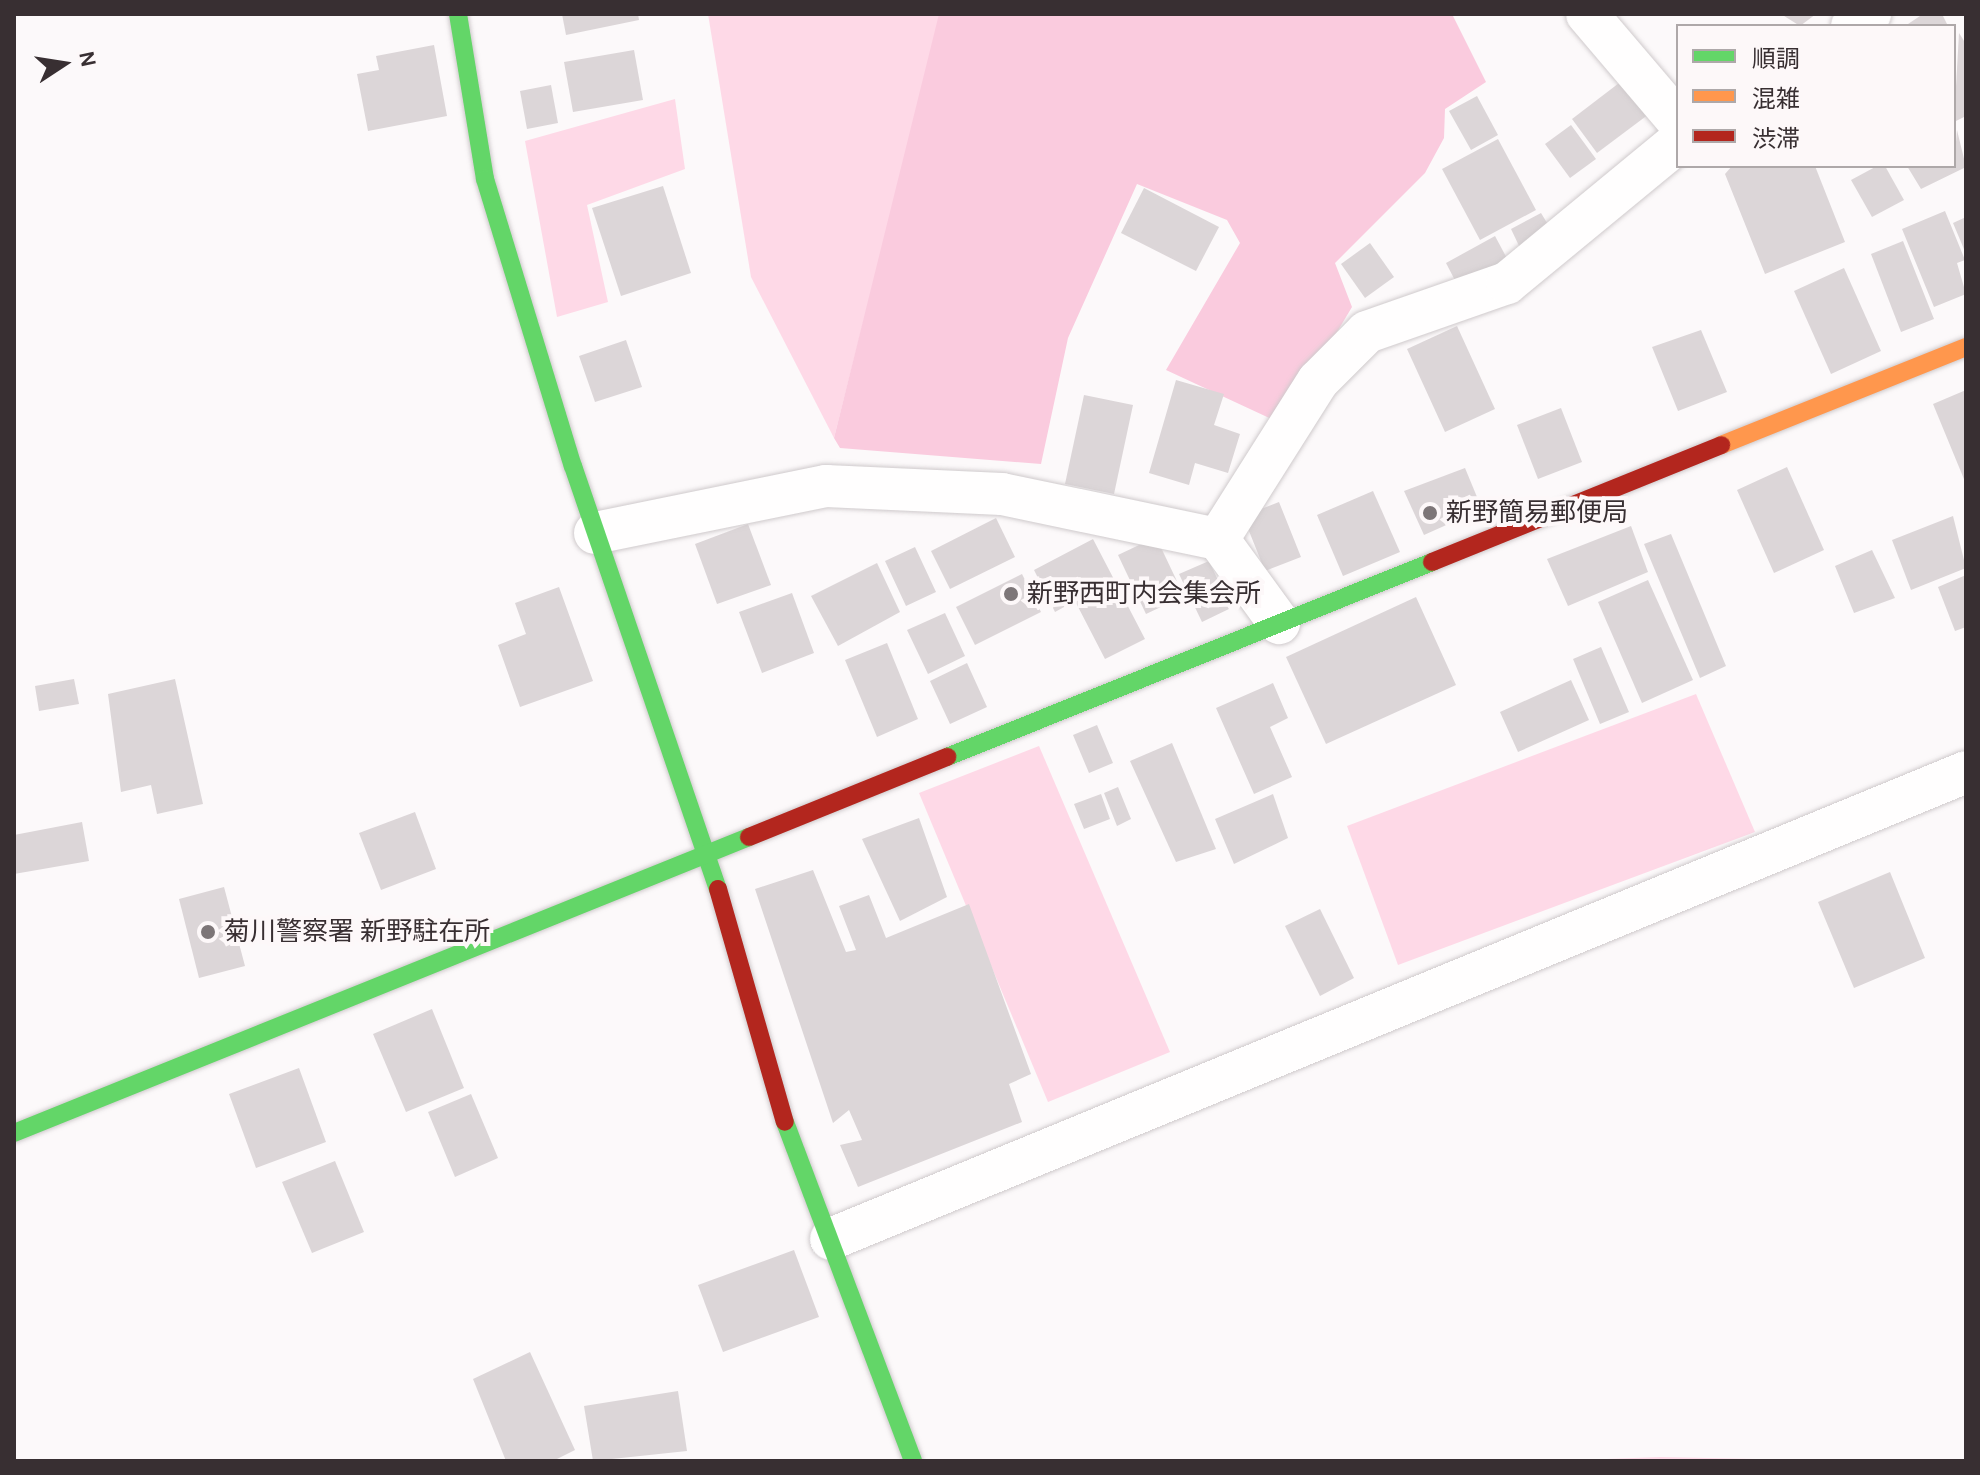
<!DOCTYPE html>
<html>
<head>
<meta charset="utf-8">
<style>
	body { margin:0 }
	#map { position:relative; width:1980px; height:1475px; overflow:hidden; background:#fcf9fa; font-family:Karla,"Noto Sans JP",sans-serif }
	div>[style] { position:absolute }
	.green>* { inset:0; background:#fed9e7 }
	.forest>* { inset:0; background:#facbde }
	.building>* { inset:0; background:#dcd6d8 }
	.roads { filter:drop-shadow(0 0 2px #cfcacc) drop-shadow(0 0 2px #cfcacc) }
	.street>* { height:42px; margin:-21px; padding:0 21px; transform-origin:21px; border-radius:21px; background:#fffefe }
	.fast>* { height:18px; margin:-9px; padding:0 9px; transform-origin:9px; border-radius:9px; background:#63d668 }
	.slow>* { height:18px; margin:-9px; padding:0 9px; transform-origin:9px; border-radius:9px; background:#ff974d }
	.jam>* { height:18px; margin:-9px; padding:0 9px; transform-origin:9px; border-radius:9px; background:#b3261e }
	.dots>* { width:22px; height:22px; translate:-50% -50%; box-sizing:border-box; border:4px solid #fdf8f9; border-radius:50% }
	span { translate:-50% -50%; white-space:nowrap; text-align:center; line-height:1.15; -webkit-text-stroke:8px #fdf8f9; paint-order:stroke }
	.poi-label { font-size:26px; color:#382f32 }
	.left { translate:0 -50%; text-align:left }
	.frame { position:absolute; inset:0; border:16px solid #382f32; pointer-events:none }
	.legend { position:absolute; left:1676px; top:24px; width:280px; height:144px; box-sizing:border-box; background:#fdf8f9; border:2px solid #aea8a9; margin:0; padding:10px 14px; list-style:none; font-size:24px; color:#382f32 }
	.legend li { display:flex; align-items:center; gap:16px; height:40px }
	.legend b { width:40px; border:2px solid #aea8a9 }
	.north { position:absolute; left:24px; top:24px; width:80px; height:80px; -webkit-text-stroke:6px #fdf8f9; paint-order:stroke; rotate:78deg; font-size:22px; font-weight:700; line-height:32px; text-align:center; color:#382f32 }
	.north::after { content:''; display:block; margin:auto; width:28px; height:36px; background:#382f32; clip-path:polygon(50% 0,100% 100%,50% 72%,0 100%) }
</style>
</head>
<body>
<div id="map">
	<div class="green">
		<div style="clip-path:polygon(708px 14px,941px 14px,834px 438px,751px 277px)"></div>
		<div style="clip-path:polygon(675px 99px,685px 169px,587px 205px,608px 302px,557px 317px,525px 141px)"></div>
		<div style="clip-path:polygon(1696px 694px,1755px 832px,1398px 965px,1347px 826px)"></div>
		<div style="clip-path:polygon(1039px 746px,1170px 1052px,1048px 1102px,919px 793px)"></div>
		<div style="clip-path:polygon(1660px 1457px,1848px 1461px,1553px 1461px)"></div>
	</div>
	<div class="forest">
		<div style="clip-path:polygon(939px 14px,1452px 14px,1486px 82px,1445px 109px,1444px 138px,1425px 173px,1335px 263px,1352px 307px,1282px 424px,1166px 370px,1240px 243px,1227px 220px,1137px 184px,1068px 338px,1041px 464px,840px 448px,834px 438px)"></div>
	</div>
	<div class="building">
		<div style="clip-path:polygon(562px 14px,638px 14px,639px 20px,566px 35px)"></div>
		<div style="clip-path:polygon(1781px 14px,1816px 14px,1800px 26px)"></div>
		<div style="clip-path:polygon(1923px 14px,1942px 14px,1948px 26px,1905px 26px)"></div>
		<div style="clip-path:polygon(1959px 33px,1966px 44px,1966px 116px,1954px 122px)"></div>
		<div style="clip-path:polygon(434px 45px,447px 116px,368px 131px,357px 74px,379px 70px,376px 56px)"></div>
		<div style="clip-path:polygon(634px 50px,643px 100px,573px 112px,564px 62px)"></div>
		<div style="clip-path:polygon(1623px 80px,1649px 114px,1597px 153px,1572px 119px)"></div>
		<div style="clip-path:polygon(551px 85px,558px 123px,527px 129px,520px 91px)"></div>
		<div style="clip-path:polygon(1477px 96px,1498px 135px,1471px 150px,1449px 111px)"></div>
		<div style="clip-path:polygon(1571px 125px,1596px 159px,1570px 178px,1545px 144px)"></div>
		<div style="clip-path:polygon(1957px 130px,1966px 167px,1921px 189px,1907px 166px,1954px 166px)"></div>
		<div style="clip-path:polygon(1498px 139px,1536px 210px,1480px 240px,1442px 169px)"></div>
		<div style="clip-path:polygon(1732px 166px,1815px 166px,1845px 242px,1765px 274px,1725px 174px)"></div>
		<div style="clip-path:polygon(1877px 166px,1885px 166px,1904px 200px,1872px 217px,1851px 180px)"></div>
		<div style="clip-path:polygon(663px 186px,691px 273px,621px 296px,592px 208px)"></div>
		<div style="clip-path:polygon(1144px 188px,1219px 227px,1196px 271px,1121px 233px)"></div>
		<div style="clip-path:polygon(1945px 211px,1965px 260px,1957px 263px,1966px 294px,1934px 307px,1902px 229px)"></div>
		<div style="clip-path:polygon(1541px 213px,1552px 231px,1521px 250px,1511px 229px)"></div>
		<div style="clip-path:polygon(1966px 217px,1966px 254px,1953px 223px)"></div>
		<div style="clip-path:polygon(1495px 236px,1510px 264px,1460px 290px,1446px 263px)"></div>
		<div style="clip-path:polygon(1903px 241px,1934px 319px,1901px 332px,1871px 254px)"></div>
		<div style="clip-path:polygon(1370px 243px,1394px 277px,1365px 298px,1341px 264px)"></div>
		<div style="clip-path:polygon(1844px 268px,1881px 351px,1831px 374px,1794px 291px)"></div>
		<div style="clip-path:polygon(1457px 326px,1495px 409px,1445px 432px,1407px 349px)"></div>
		<div style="clip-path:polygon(1701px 330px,1727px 392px,1678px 411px,1652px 347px)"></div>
		<div style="clip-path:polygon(626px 340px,642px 387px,595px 402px,579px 356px)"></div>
		<div style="clip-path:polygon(1176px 380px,1224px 394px,1214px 425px,1240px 434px,1228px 473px,1195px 463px,1189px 485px,1149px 473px)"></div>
		<div style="clip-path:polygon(1966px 390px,1966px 484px,1933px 404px)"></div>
		<div style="clip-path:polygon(1084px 395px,1133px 405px,1114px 494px,1065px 484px)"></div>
		<div style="clip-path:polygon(1561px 408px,1582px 462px,1538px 479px,1517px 425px)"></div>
		<div style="clip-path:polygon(1787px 467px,1824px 550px,1774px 573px,1737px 490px)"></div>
		<div style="clip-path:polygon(1465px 468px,1482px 509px,1424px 535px,1404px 491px)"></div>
		<div style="clip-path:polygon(1373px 491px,1400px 552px,1343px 576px,1317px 515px)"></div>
		<div style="clip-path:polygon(1279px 502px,1301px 557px,1265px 571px,1243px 516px)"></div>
		<div style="clip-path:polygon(1953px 516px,1966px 568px,1911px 590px,1892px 540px)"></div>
		<div style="clip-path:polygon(996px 518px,1015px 557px,950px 589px,931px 551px)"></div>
		<div style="clip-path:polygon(748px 524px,771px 585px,717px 604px,695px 544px)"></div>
		<div style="clip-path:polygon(1631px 526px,1648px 572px,1568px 606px,1547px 559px)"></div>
		<div style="clip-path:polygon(1671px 534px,1726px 666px,1700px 678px,1644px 544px)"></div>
		<div style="clip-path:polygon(1156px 537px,1184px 596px,1146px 614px,1118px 555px)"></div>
		<div style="clip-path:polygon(1093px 539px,1145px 639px,1105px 659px,1075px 601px,1055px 612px,1034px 570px)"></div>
		<div style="clip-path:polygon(915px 547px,936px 592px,906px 606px,885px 561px)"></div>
		<div style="clip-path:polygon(1872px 550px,1895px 598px,1854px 613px,1835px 566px)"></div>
		<div style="clip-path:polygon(1209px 561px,1231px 608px,1202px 622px,1179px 574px)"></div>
		<div style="clip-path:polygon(877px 563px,900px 612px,838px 646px,811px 596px)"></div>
		<div style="clip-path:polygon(1022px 574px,1041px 612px,975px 645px,956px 607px)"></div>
		<div style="clip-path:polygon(1966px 575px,1966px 627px,1955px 631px,1938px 587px)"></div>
		<div style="clip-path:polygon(1648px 580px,1693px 680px,1642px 703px,1598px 602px)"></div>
		<div style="clip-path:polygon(559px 587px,593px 681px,520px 707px,498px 645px,526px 634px,515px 603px)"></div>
		<div style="clip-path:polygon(792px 593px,814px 653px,762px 673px,739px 612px)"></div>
		<div style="clip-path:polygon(1416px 597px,1456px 685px,1326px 744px,1286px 657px)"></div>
		<div style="clip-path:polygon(945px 613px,965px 656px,928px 674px,907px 630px)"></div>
		<div style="clip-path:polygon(887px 643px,918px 719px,877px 737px,845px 660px)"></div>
		<div style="clip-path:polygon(1601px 647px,1629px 712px,1600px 724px,1573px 659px)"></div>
		<div style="clip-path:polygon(967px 663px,987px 707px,950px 724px,930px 681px)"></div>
		<div style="clip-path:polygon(74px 679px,79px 704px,39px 711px,35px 686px)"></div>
		<div style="clip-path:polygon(175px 679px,203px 804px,157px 814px,151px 785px,121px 792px,108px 694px)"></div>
		<div style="clip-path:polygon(1571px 680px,1589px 720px,1518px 752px,1500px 712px)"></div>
		<div style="clip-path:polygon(1273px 683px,1288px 718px,1270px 727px,1292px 777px,1254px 794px,1216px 708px)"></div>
		<div style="clip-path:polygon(1097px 725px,1113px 763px,1089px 773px,1073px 735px)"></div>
		<div style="clip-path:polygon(1172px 743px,1216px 849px,1176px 862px,1130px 761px)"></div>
		<div style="clip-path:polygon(1118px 787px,1131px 819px,1117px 826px,1104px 793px)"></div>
		<div style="clip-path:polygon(1101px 794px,1110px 819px,1084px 829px,1074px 804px)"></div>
		<div style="clip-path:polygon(1273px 794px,1288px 838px,1234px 864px,1215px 819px)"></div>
		<div style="clip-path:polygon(415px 812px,436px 869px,381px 890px,359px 833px)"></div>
		<div style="clip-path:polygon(919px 818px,947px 897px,900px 921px,862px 839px)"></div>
		<div style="clip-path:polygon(82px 822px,89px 861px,14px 874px,14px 835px)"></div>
		<div style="clip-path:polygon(813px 870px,846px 952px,856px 950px,839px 906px,869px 895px,886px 938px,969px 904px,1031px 1074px,1009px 1084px,1022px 1122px,858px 1187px,840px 1145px,862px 1140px,849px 1110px,833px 1123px,755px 889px)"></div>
		<div style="clip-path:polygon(1890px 872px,1925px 958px,1854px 988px,1818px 902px)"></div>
		<div style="clip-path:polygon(224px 887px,245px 966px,199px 978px,179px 899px)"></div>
		<div style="clip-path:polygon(1320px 909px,1354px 978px,1320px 996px,1285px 926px)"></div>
		<div style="clip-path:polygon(432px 1009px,464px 1088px,406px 1112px,373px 1034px)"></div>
		<div style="clip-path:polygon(299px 1068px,326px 1142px,256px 1168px,229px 1094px)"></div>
		<div style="clip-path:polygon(471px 1094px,498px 1158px,455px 1177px,428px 1112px)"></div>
		<div style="clip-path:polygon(335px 1161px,364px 1232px,312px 1253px,282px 1182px)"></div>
		<div style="clip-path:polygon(794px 1250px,819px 1317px,723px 1352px,698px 1285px)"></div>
		<div style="clip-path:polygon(530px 1352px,575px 1450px,553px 1461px,506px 1461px,473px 1379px)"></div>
		<div style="clip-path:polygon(678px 1391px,687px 1451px,593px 1461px,584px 1406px)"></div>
	</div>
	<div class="roads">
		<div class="street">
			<div style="left:1587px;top:14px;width:140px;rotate:49.6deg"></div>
			<div style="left:1852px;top:26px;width:22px;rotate:-34deg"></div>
			<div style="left:595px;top:533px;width:236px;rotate:-11.5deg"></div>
			<div style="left:826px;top:486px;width:176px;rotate:2.6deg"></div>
			<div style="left:1002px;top:494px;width:221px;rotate:11.8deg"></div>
			<div style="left:1218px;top:539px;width:187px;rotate:-57.7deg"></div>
			<div style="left:1318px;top:381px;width:69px;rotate:-45deg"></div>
			<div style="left:1367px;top:332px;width:148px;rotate:-19.3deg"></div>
			<div style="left:1507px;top:283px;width:222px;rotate:-39.5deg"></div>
			<div style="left:1218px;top:539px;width:104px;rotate:54deg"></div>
			<div style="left:831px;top:1239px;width:1227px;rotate:-22.36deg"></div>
		</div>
		<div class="fast">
			<div style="left:458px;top:14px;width:167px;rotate:80.7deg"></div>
			<div style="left:485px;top:179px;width:300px;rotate:73deg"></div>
			<div style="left:573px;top:466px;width:447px;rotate:71.1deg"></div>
			<div style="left:947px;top:757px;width:523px;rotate:-21.9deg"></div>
			<div style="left:785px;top:1122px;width:362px;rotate:69.3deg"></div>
			<div style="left:14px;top:1133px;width:792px;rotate:-21.94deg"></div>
		</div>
		<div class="slow">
			<div style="left:1721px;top:445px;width:264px;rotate:-21.8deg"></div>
		</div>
		<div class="jam">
			<div style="left:1432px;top:562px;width:312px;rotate:-22deg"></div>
			<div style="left:749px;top:837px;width:214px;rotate:-22deg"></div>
			<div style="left:718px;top:889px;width:242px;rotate:74deg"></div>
		</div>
	</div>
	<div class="dots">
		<div style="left:1430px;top:513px;background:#7d7678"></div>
		<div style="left:1011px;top:594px;background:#7d7678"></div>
		<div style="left:208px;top:932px;background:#7d7678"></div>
	</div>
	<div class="poi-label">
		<span class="left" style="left:1446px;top:513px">新野簡易郵便局</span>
		<span class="left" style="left:1027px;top:594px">新野西町内会集会所</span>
		<span class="left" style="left:224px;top:932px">菊川警察署 新野駐在所</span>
	</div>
	<div class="frame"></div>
	<ul class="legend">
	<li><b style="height:10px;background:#63d668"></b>順調</li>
	<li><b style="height:10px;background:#ff974d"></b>混雑</li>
	<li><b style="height:10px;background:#b3261e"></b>渋滞</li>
	</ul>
	<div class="north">N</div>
</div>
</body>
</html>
